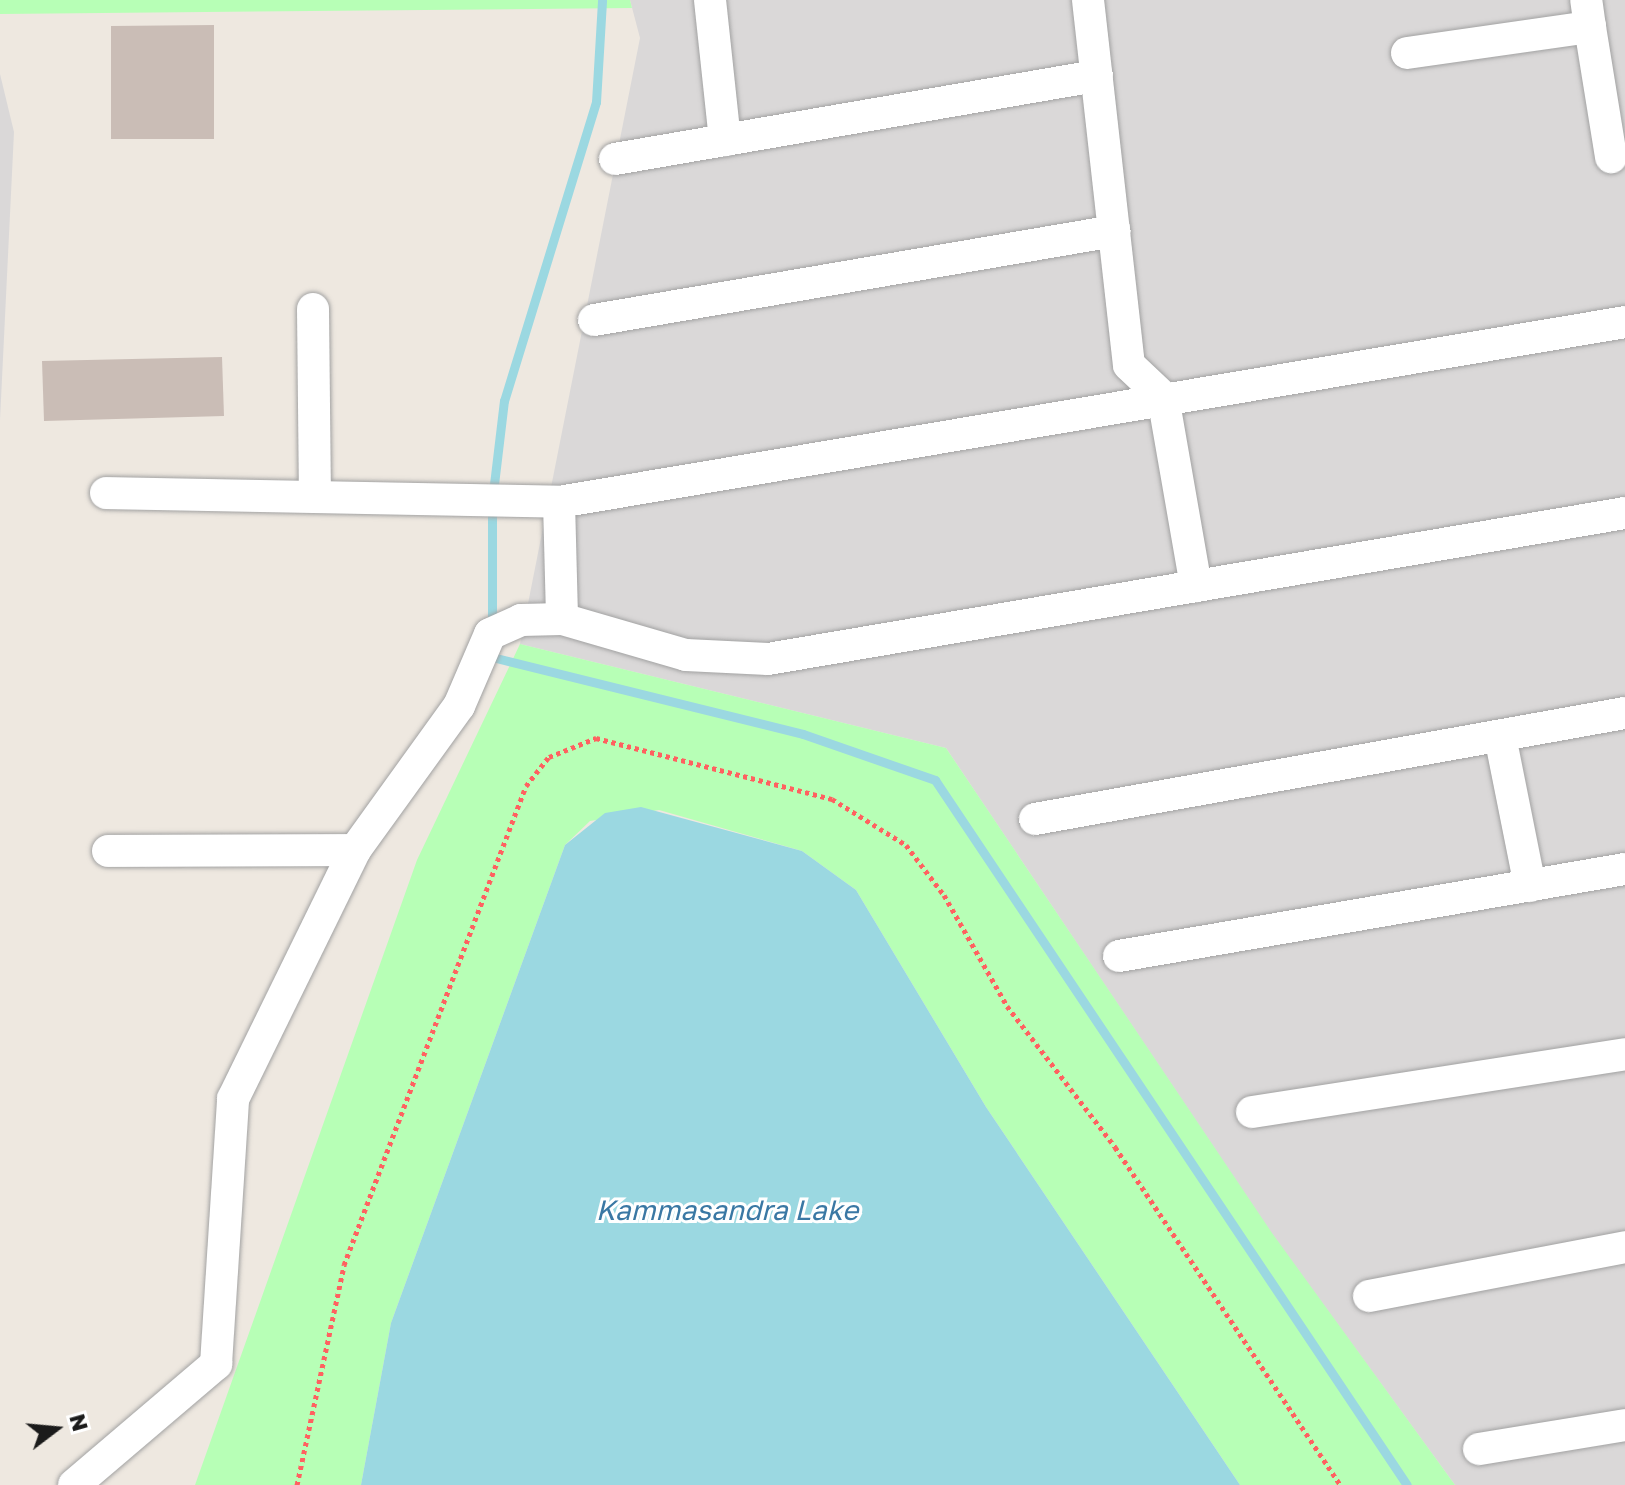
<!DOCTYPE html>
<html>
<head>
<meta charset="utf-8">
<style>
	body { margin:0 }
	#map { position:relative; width:1625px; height:1485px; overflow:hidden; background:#eee8e0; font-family:"Golos Text",sans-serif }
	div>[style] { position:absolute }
	.residential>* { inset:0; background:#dad8d8 }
	.park>* { inset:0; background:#b7ffb6 }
	.water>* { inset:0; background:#9bd8e1 }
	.stream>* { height:9px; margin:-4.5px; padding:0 4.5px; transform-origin:4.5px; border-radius:4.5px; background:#9bd8e1 }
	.building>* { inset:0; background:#cabdb6 }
	.path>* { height:5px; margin-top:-2.5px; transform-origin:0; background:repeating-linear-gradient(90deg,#ff6160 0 4px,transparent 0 8px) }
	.roads { filter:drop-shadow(0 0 2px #a2a2a2) drop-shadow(0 0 2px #a2a2a2) }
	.minor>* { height:32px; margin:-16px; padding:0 16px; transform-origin:16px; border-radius:16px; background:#fff }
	span { translate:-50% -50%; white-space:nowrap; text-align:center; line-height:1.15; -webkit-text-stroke:6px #fff; paint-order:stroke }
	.water-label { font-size:28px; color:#3a78a4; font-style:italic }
	.north { position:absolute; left:16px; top:1389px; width:80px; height:80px; -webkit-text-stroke:6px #fff; paint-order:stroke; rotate:74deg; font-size:22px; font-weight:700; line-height:32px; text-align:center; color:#1b1b1b }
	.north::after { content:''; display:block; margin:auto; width:28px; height:36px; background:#1b1b1b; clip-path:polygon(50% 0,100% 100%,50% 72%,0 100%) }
</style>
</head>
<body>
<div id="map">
	<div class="residential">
		<div style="clip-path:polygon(630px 0,1625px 0,1625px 1485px,1455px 1485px,1272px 1234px,946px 748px,520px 644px,640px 38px)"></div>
		<div style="clip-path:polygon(0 74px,14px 132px,0 420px)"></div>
	</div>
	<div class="park">
		<div style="clip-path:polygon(0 0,630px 0,632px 8px,0 14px)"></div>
		<div style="clip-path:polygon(520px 644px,946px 748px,1272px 1233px,1455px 1485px,1240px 1485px,986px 1107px,856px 890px,802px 851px,659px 810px,590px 821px,565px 845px,391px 1323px,361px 1485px,195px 1485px,417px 860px)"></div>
	</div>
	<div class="water">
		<div style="clip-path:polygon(641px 807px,802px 851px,856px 890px,986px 1107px,1240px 1485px,361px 1485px,391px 1323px,565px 845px,605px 813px)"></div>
	</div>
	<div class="stream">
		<div style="left:492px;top:626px;width:125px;rotate:-90deg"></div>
		<div style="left:492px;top:501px;width:101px;rotate:-83.2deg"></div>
		<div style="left:504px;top:401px;width:313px;rotate:-72.9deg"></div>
		<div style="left:596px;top:102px;width:102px;rotate:-86.6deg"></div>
		<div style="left:492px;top:657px;width:320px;rotate:13.9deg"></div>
		<div style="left:803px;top:734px;width:140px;rotate:19.2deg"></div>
		<div style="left:935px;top:780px;width:848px;rotate:56.2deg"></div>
	</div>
	<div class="building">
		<div style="clip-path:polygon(214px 25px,214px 139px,111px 139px,111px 26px)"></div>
		<div style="clip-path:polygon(222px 357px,224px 416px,44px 421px,42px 361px)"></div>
	</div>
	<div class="path">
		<div style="left:297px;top:1485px;width:225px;rotate:-77.9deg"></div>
		<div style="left:344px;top:1265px;width:512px;rotate:-69.2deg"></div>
		<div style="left:526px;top:786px;width:37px;rotate:-52deg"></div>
		<div style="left:549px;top:757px;width:51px;rotate:-22deg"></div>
		<div style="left:596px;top:738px;width:244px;rotate:14.5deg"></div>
		<div style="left:832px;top:799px;width:87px;rotate:31.9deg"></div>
		<div style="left:906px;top:845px;width:63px;rotate:52.8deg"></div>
		<div style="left:944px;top:895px;width:128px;rotate:60.4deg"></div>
		<div style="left:1007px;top:1006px;width:178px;rotate:52.5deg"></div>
		<div style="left:1115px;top:1147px;width:406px;rotate:56.3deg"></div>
	</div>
	<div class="roads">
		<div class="minor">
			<div style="left:710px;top:0;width:141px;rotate:83.9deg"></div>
			<div style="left:1088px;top:0;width:367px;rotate:83.6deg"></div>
			<div style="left:1129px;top:365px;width:47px;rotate:43.3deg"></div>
			<div style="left:1163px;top:397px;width:192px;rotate:80.1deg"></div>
			<div style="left:1590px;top:27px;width:132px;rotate:80.8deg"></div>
			<div style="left:1407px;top:53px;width:185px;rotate:-8.1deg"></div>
			<div style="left:1590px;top:27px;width:27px;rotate:-98deg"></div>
			<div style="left:615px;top:159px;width:489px;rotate:-9.8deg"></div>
			<div style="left:313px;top:309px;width:188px;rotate:89.4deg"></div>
			<div style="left:594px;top:320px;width:528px;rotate:-9.71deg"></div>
			<div style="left:106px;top:493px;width:453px;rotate:1.1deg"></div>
			<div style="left:559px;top:502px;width:1081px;rotate:-9.58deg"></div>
			<div style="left:559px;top:502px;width:117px;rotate:88.5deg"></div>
			<div style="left:1500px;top:736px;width:153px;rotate:78.7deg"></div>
			<div style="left:1035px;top:819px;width:599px;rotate:-10.19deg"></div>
			<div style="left:108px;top:851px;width:247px;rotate:-0.2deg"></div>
			<div style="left:1119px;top:956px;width:513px;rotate:-9.76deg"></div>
			<div style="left:1252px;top:1112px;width:377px;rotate:-8.8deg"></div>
			<div style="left:1369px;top:1296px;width:261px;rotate:-10.8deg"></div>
			<div style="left:1479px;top:1449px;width:148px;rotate:-9.3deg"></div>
			<div style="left:74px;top:1485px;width:187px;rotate:-40.4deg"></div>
			<div style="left:216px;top:1364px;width:266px;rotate:-86.3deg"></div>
			<div style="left:233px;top:1099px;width:277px;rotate:-63.9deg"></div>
			<div style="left:355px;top:850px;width:178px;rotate:-54.2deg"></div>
			<div style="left:459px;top:706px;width:78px;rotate:-66.7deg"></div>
			<div style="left:490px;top:634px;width:34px;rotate:-24deg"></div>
			<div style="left:521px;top:620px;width:41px;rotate:-1.4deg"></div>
			<div style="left:562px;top:619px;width:129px;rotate:16.2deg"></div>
			<div style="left:686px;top:655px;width:82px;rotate:2.8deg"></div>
			<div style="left:768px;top:659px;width:869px;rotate:-9.67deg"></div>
		</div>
	</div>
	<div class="water-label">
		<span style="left:727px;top:1210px">Kammasandra Lake</span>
	</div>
	<div class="north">N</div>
</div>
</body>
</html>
